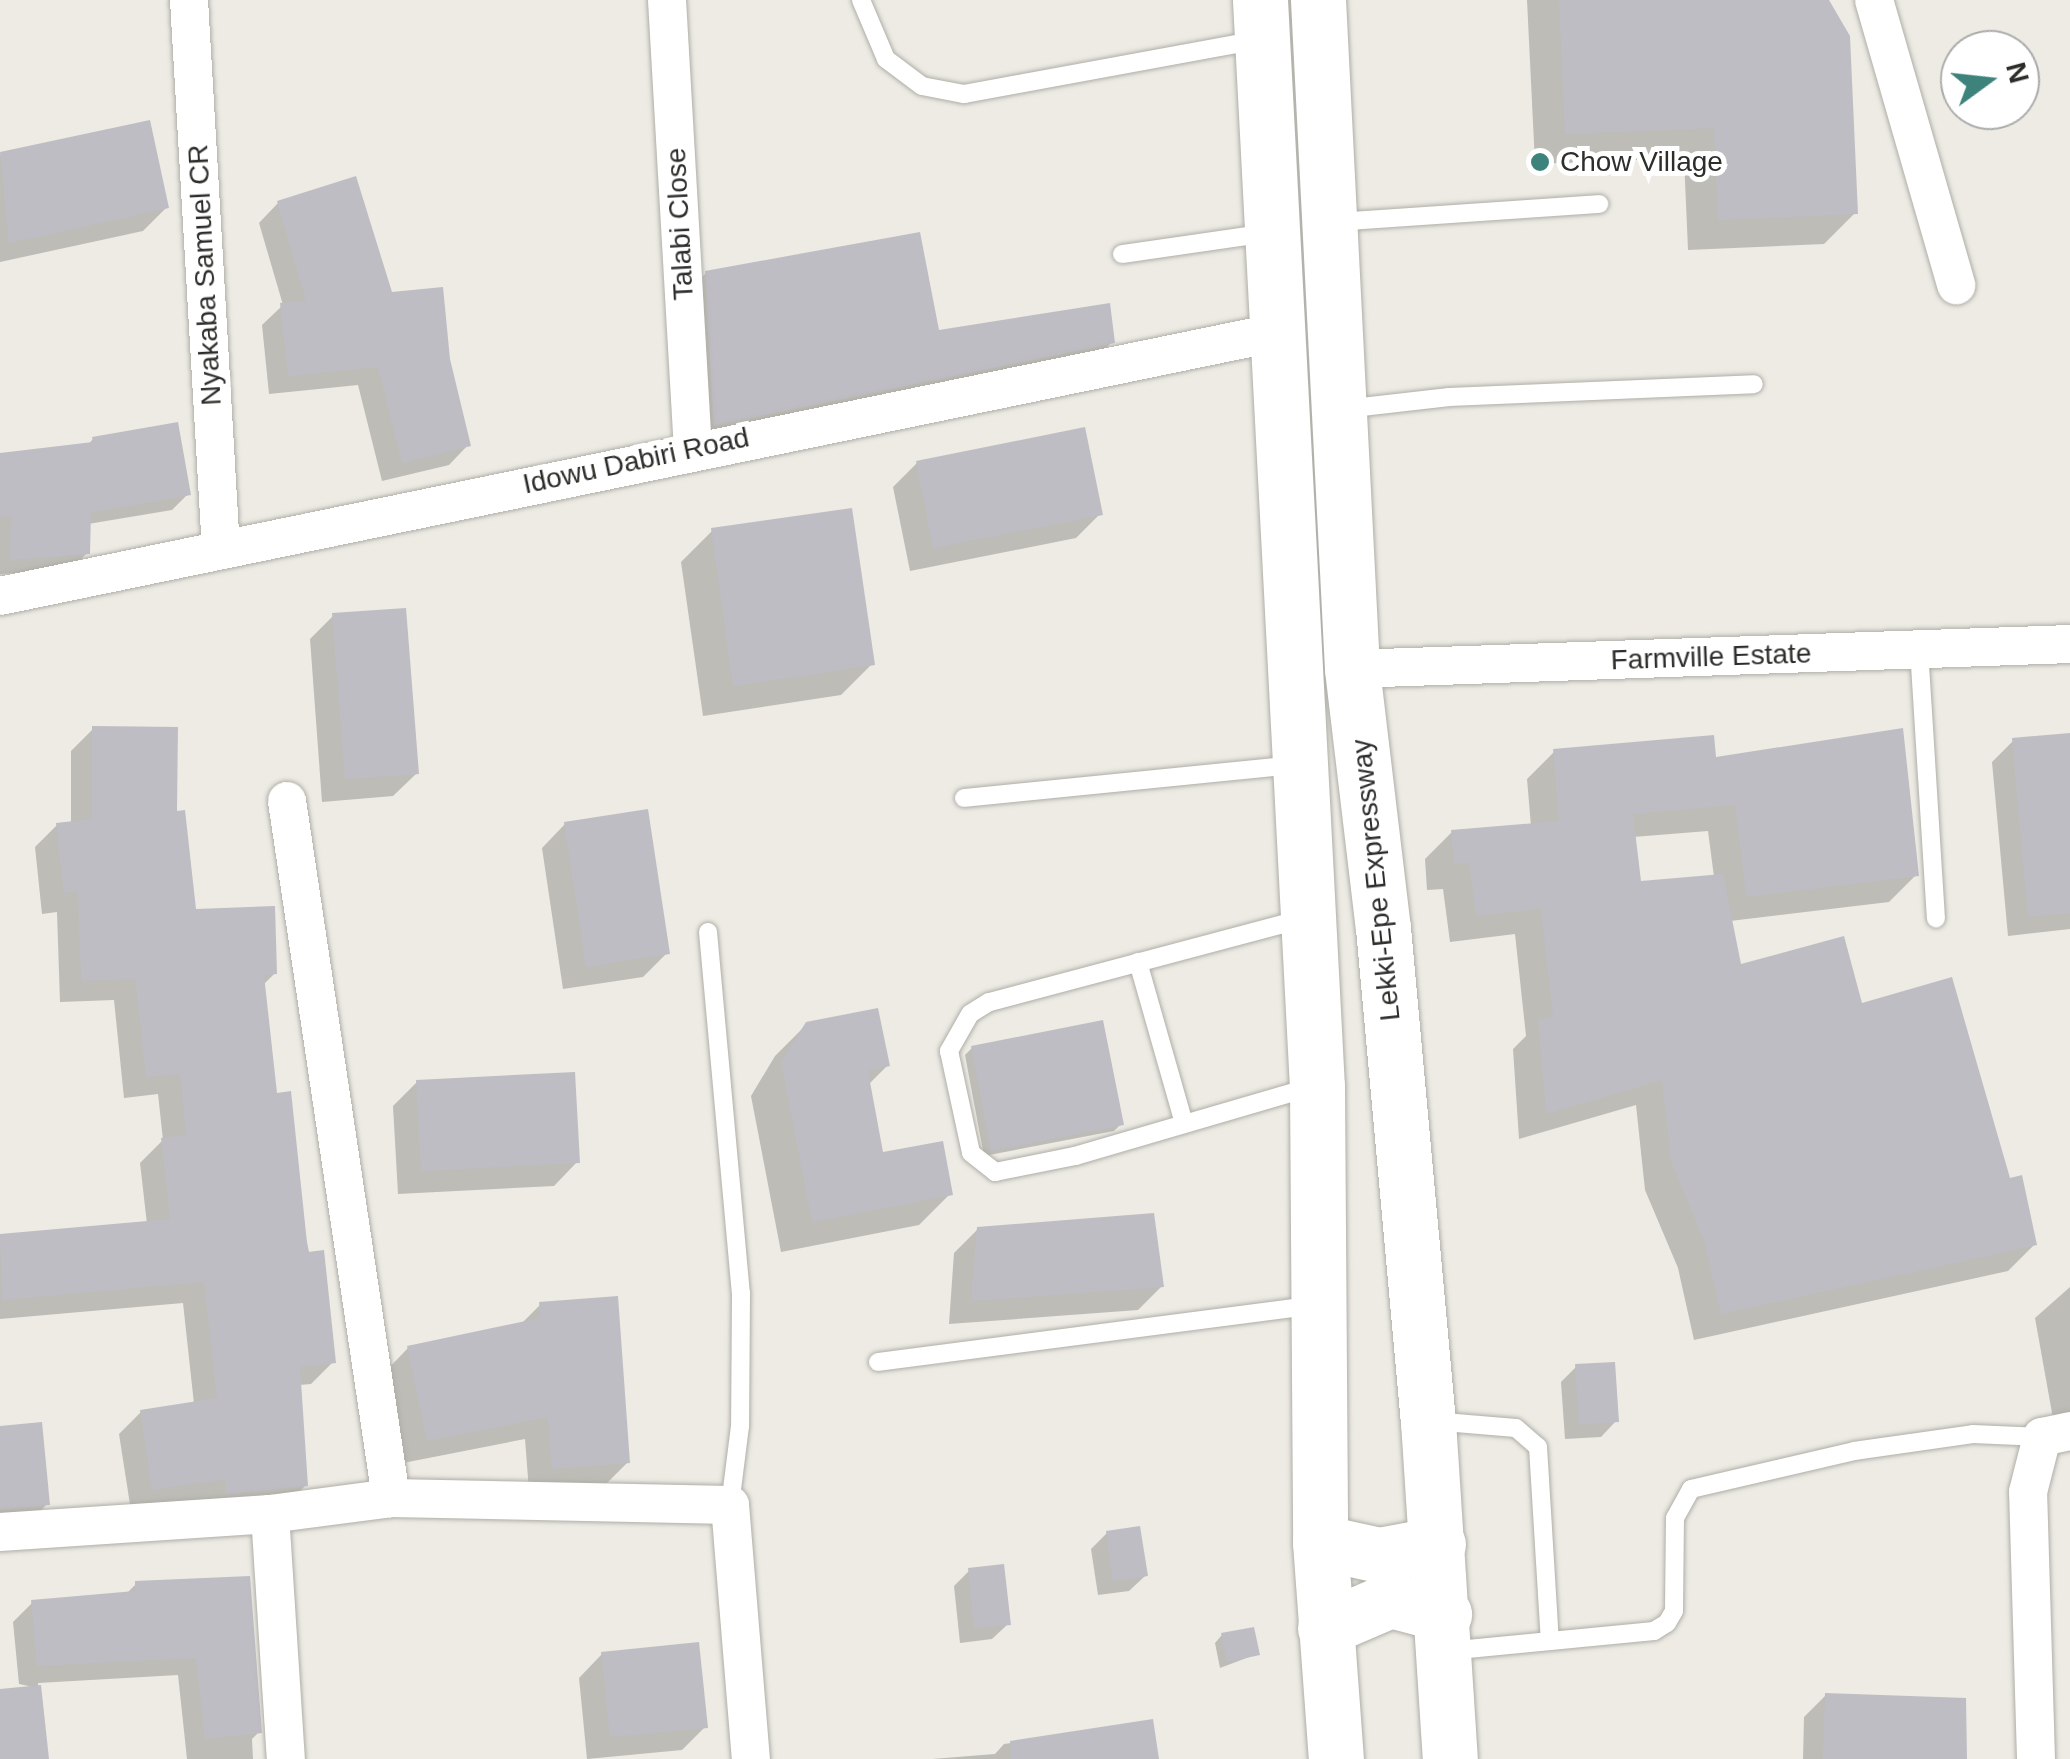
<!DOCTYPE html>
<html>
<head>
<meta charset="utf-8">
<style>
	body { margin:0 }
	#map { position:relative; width:2070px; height:1759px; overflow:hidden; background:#edebe4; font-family:Arial,sans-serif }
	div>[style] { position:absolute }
	.shadow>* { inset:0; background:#0003 }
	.building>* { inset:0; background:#bfbdc4 }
	.roads { filter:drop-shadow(0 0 2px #afaea7) drop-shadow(0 0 2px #afaea7) }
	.lane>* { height:18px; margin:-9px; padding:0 9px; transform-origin:9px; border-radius:9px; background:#fff }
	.street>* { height:38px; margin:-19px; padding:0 19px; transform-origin:19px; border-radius:19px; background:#fff }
	.highway>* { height:55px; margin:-27.5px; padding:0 27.5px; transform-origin:27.5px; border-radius:27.5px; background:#fff }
	.dots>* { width:28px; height:28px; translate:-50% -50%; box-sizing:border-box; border:5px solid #fff; border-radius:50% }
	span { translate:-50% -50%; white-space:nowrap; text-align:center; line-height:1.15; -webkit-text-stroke:10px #fff; paint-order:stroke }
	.poi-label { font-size:28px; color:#2d2d2a }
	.left { translate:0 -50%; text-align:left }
	.street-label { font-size:28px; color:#2d2d2a }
	.north { position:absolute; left:1940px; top:30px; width:100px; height:100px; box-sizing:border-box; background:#fff; border:2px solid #ababaa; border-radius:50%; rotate:75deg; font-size:28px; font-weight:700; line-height:40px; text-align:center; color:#2d2d2a }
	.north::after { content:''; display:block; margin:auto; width:35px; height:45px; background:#3d837b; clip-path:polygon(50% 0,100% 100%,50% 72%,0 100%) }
</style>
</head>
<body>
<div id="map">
	<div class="shadow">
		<div style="clip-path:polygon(1527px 0,1826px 0,1855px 213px,1824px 244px,1688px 250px,1684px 158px,1535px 164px)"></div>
		<div style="clip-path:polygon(148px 123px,167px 207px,143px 231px,0 262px,0 155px)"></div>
		<div style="clip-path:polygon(278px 203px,390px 295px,448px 360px,468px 445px,449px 465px,382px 481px,358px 385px,269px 394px,262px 325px,283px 305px,259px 223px)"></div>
		<div style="clip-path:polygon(706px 273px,937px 333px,1112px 342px,1081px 373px,684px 455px,675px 305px)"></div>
		<div style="clip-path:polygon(93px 439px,188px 494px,172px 510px,88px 524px,87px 553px,72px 569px,0 574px,0 456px,87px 446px)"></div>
		<div style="clip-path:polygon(917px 463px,1100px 514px,1076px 538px,910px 571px,893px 487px)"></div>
		<div style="clip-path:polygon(712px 531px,872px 664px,841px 695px,703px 716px,681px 562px)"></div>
		<div style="clip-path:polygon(333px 616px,417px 773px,393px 796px,322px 802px,310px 639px)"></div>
		<div style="clip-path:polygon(94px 728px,175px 813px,194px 911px,275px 973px,263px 985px,275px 1096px,333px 1362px,311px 1384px,299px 1385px,306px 1485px,284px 1507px,131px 1511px,119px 1434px,141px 1412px,194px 1404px,183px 1303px,0 1319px,0 1236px,147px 1224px,140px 1163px,163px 1140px,158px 1094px,124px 1098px,114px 1000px,60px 1002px,57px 912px,42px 914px,35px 847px,57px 825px,71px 824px,71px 751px)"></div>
		<div style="clip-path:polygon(2070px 736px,2070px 929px,2008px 936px,1992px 762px,2013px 741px)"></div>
		<div style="clip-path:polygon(evenodd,1554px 752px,1713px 760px,1916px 875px,1889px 902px,1730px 921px,1739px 967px,1860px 1006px,2008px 1181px,2035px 1244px,2008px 1271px,1694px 1340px,1678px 1268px,1645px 1190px,1636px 1105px,1519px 1139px,1513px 1049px,1526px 1036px,1515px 934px,1450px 942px,1443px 889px,1427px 890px,1425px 859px,1452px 832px,1531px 826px,1527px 779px,1554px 752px,1708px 831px,1714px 877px,1639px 884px,1633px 837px,1708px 831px)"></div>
		<div style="clip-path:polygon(565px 824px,667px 953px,643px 977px,563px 989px,542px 848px)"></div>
		<div style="clip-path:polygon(807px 1024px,887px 1066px,868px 1085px,881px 1155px,950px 1194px,919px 1225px,781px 1252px,751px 1096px,775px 1056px)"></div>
		<div style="clip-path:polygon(972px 1048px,1121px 1124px,1114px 1131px,984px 1156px,965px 1055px)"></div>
		<div style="clip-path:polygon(417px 1082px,577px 1162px,554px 1186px,398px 1194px,393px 1106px)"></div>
		<div style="clip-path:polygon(978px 1229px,1162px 1286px,1138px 1310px,949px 1324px,954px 1253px)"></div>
		<div style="clip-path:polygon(2070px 1287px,2070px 1421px,2054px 1424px,2035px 1318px)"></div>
		<div style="clip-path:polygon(540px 1305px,628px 1462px,604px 1486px,529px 1491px,525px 1439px,403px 1463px,385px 1372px,408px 1348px,520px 1325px)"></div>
		<div style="clip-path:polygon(1576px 1367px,1616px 1421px,1601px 1437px,1565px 1439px,1561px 1382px)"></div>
		<div style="clip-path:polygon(0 1428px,47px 1504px,32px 1520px,0 1523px)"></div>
		<div style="clip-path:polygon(1107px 1533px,1145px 1576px,1129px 1591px,1098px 1595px,1091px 1549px)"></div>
		<div style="clip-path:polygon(969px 1571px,1008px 1624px,992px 1639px,960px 1643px,954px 1586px)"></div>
		<div style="clip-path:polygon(136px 1584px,259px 1732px,252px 1739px,253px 1759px,187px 1759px,178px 1675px,38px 1683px,46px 1759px,0 1759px,0 1692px,38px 1688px,19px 1684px,13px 1622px,32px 1603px,125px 1595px)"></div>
		<div style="clip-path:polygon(1222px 1635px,1257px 1654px,1220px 1668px,1215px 1643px)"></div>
		<div style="clip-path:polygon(602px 1654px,705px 1727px,682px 1750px,587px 1759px,579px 1678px)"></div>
		<div style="clip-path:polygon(1826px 1695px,1965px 1759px,1803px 1759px,1804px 1717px)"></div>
		<div style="clip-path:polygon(1151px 1722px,1156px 1759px,932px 1759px,995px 1754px,1004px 1744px)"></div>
	</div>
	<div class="building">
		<div style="clip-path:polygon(1559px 0,1829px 0,1850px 36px,1858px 214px,1718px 220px,1714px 128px,1565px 134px)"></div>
		<div style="clip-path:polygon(150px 120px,169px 208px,9px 243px,0 152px)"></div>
		<div style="clip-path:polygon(356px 176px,392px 292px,443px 287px,450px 359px,471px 446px,402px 463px,378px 367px,288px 376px,280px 303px,306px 301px,277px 201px)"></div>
		<div style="clip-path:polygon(920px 232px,939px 330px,1110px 303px,1115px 343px,714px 425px,705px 271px)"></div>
		<div style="clip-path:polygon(178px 422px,191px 495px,91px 512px,90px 554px,10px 560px,11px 516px,0 517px,0 453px,93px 442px,92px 437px)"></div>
		<div style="clip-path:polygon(1085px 427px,1103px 515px,933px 548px,916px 461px)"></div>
		<div style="clip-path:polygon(852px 508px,875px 665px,733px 686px,711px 528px)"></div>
		<div style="clip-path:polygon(406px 608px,419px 774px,345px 779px,332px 613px)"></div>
		<div style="clip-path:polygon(92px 726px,178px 727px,177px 811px,185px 810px,196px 909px,275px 906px,277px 974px,264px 975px,277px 1093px,291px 1091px,308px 1252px,324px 1250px,336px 1363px,300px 1367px,308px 1486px,226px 1494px,225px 1479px,152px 1490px,140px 1410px,217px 1398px,204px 1282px,2px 1300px,0 1234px,170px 1219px,161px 1138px,186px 1135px,180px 1074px,146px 1077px,135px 979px,81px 981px,78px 891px,64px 893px,56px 823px,92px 819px)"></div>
		<div style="clip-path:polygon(1903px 728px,1919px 876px,1746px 897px,1735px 805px,1633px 814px,1641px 881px,1723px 874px,1741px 964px,1844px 936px,1862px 1003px,1952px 977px,2010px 1178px,2022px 1175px,2037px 1245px,1721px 1314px,1704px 1240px,1671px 1162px,1662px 1080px,1546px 1114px,1538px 1020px,1553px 1016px,1541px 909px,1476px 916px,1469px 863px,1454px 864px,1451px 830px,1559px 821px,1553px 749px,1714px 735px,1716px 757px)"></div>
		<div style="clip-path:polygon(2070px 733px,2070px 913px,2028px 917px,2012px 738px)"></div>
		<div style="clip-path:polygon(648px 809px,670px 954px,586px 967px,564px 822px)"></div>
		<div style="clip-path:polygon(878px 1008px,890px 1066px,868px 1071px,883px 1152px,943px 1141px,953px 1195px,812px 1222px,781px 1062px,806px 1022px)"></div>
		<div style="clip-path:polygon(1103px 1020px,1124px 1125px,991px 1151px,971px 1046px)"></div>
		<div style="clip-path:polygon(575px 1072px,580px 1163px,421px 1171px,416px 1080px)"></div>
		<div style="clip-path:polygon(1154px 1213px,1164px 1287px,971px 1301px,977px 1227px)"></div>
		<div style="clip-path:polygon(618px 1296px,630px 1463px,552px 1469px,548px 1417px,427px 1441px,407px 1346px,540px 1318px,539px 1302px)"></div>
		<div style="clip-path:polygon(1615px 1362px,1619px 1422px,1579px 1425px,1575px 1364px)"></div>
		<div style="clip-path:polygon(42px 1422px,50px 1505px,0 1509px,0 1426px)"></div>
		<div style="clip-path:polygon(1140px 1526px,1148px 1576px,1113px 1581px,1106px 1531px)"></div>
		<div style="clip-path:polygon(1004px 1564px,1011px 1625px,974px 1628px,968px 1568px)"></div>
		<div style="clip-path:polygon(250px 1576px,262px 1733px,205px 1739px,196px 1658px,37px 1666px,31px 1600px,135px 1591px,135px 1581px)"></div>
		<div style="clip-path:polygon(1254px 1627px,1260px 1655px,1227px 1662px,1221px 1633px)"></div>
		<div style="clip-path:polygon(699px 1642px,708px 1728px,610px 1737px,601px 1652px)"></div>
		<div style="clip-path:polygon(41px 1685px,49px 1759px,0 1759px,0 1689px)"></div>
		<div style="clip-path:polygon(1825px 1693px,1966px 1698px,1967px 1759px,1823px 1759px)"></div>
		<div style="clip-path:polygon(1153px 1719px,1159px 1759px,1011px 1759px,1010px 1741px)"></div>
	</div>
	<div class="roads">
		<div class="lane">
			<div style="left:861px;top:0;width:64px;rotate:67deg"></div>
			<div style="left:886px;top:59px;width:45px;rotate:36.9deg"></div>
			<div style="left:922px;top:86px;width:43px;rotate:10.8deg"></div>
			<div style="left:964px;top:94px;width:299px;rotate:-10.4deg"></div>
			<div style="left:1335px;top:222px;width:265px;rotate:-3.9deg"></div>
			<div style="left:1122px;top:254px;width:148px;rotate:-8.2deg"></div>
			<div style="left:1344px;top:409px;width:106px;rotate:-6.5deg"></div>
			<div style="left:1449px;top:397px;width:305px;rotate:-2.4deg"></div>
			<div style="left:1919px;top:649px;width:270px;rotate:86.4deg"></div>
			<div style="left:964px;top:798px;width:332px;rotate:-5.7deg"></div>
			<div style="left:1302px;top:919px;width:324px;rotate:165.1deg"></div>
			<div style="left:989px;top:1002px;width:22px;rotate:148deg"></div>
			<div style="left:970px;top:1014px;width:43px;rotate:119.6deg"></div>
			<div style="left:949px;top:1051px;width:104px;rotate:77.8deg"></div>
			<div style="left:971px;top:1153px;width:31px;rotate:38deg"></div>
			<div style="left:995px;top:1172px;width:82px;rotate:-11.3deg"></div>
			<div style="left:1075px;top:1156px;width:243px;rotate:-16.3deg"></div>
			<div style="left:708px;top:932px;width:363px;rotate:84.8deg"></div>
			<div style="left:741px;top:1293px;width:133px;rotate:90.4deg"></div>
			<div style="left:740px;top:1426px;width:80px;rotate:97.2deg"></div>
			<div style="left:1138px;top:962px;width:164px;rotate:74.1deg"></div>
			<div style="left:878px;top:1362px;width:440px;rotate:-7.4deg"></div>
			<div style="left:1432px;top:1421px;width:84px;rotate:4.8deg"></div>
			<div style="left:1516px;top:1428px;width:29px;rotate:41deg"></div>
			<div style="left:1538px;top:1447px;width:194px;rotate:86.5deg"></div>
			<div style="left:1447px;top:1651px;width:208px;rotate:-5.5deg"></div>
			<div style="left:1654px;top:1631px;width:15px;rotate:-32deg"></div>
			<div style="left:1667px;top:1623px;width:14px;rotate:-60deg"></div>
			<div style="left:1674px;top:1611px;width:93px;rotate:-89.4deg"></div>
			<div style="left:1675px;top:1518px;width:33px;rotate:-61deg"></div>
			<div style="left:1691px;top:1489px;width:167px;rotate:-13.1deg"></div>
			<div style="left:1854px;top:1451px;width:120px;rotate:-8.1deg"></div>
			<div style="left:1973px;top:1434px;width:69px;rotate:2.5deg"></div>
		</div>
		<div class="street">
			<div style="left:189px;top:0;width:551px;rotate:86.67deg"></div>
			<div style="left:667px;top:0;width:449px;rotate:86.7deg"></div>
			<div style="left:1874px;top:0;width:297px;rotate:73.9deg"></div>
			<div style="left:0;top:596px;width:1300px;rotate:-11.67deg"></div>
			<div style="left:1352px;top:669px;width:718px;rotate:-1.99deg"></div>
			<div style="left:287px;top:801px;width:705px;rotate:81.51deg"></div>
			<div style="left:270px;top:1514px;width:246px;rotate:86.3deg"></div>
			<div style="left:0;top:1532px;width:271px;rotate:-3.8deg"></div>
			<div style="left:270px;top:1514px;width:122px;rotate:-7.5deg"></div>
			<div style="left:391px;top:1498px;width:339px;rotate:1.2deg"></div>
			<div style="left:730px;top:1505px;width:255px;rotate:85.3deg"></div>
			<div style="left:2036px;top:1759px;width:267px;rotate:-91.7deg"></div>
			<div style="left:2028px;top:1492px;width:57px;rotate:-75.7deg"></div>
			<div style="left:2042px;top:1437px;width:29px;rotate:-12deg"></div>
		</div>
		<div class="highway">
			<div style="left:1260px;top:0;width:1087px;rotate:87deg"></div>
			<div style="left:1317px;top:1086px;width:456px;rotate:89.6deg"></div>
			<div style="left:1320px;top:1542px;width:218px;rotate:85.8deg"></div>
			<div style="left:1318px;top:0;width:670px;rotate:87.09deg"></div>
			<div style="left:1352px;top:669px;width:261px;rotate:83.2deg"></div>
			<div style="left:1383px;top:928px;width:495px;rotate:84.8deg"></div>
			<div style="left:1428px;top:1421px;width:339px;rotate:86.3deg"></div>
			<div style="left:1320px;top:1542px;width:60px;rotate:12.4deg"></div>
			<div style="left:1379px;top:1555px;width:60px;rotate:-10.6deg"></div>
			<div style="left:1325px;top:1628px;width:71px;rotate:-23.3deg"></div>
			<div style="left:1390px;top:1600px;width:56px;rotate:14.5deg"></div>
		</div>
	</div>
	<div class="dots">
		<div style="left:1540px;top:162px;background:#3d837b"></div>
	</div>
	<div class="poi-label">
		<span class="left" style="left:1560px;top:162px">Chow Village</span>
	</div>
	<div class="street-label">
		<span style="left:680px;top:224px;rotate:-93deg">Talabi Close</span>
		<span style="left:205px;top:275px;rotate:-93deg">Nyakaba Samuel CR</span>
		<span style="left:636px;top:461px;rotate:-12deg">Idowu Dabiri Road</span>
		<span style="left:1711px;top:657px;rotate:-2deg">Farmville Estate</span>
		<span style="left:1376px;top:880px;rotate:-96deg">Lekki-Epe Expressway</span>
	</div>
	<div class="north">N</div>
</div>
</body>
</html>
